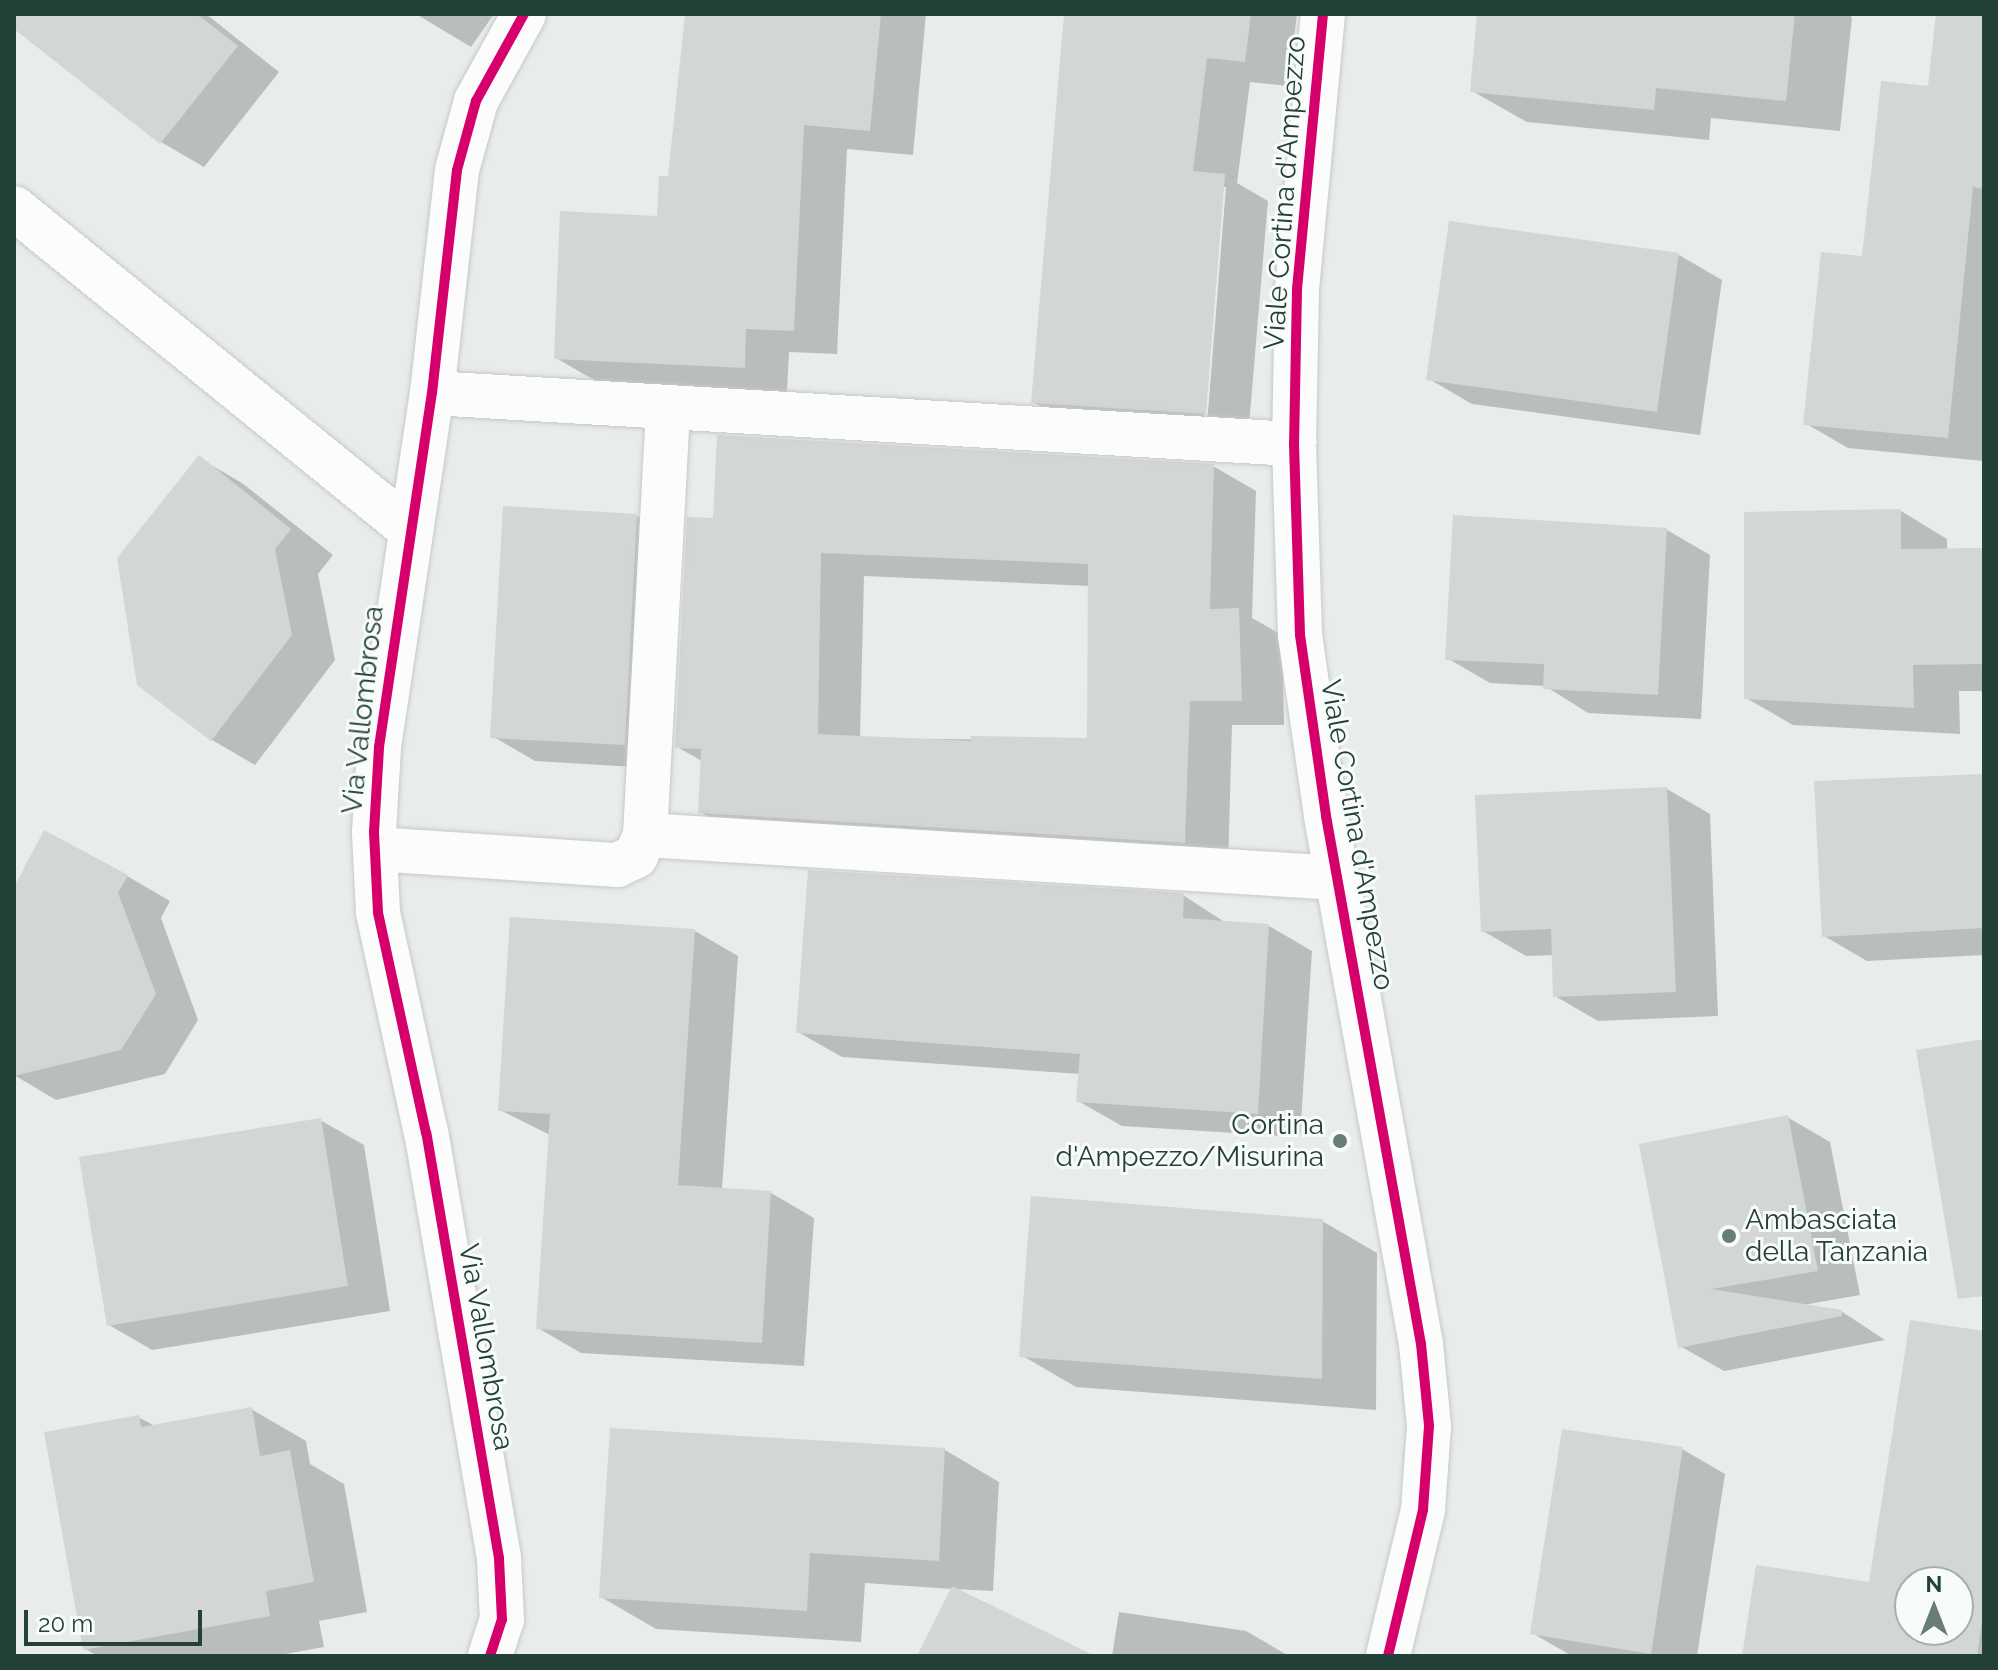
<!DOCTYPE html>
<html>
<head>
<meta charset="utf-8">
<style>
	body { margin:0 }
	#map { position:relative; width:1998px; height:1670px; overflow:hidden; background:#e8edeb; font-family:Raleway,sans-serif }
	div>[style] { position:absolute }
	.shadow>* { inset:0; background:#0003 }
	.building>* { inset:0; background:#d2d6d5 }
	.roads { filter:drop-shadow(0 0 2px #c5cac8) drop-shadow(0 0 2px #c5cac8) }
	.minor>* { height:44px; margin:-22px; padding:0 22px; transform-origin:22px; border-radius:22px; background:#fcfcfc }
	.cycleway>* { height:10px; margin:-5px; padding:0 5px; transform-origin:5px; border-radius:5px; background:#d6006c }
	.dots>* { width:22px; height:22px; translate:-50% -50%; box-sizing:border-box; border:4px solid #f7fbf9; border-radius:50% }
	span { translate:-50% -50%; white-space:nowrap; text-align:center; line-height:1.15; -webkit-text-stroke:6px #f7fbf9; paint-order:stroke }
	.street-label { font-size:28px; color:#244139 }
	.poi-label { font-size:28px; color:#244139 }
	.right { translate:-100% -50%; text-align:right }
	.left { translate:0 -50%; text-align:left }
	.frame { position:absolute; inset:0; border:16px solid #244139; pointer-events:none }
	.north { position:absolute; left:1894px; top:1566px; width:80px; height:80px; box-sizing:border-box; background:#f7fbf9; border:2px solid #a3b1ac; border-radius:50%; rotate:0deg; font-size:22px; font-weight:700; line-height:32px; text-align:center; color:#244139 }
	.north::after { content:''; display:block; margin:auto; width:28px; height:36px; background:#697d77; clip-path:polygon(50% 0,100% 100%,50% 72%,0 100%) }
	.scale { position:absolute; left:24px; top:1610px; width:178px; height:36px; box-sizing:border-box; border:4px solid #244139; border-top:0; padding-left:10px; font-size:24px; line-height:28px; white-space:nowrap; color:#244139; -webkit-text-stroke:6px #f7fbf9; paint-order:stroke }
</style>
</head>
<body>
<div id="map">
	<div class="shadow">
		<div style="clip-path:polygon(14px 14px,206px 14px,279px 72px,204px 167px,161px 142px,14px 27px)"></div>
		<div style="clip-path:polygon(416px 14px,494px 14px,471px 47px)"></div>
		<div style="clip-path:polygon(687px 14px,926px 14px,913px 155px,847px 149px,837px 354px,789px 352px,787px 392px,599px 383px,556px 358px,659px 218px,670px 178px)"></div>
		<div style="clip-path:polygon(evenodd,1066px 14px,1297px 14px,1288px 86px,1250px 82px,1237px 183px,1268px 201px,1248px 437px,1076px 427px,1033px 402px,1066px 14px,1222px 187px,1226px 187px,1207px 424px,1203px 424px,1222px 187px)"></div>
		<div style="clip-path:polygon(1473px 14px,1847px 14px,1852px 17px,1840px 131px,1711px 118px,1709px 140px,1527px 122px,1472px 91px,1479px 17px)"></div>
		<div style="clip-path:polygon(1938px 14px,1984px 14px,1984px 461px,1848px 448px,1805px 423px,1930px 88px)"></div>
		<div style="clip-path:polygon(1679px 255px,1722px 280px,1700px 435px,1472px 404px,1429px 379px)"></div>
		<div style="clip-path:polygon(199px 458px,242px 483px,333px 555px,318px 574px,335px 660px,255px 765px,212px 740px,139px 684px)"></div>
		<div style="clip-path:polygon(evenodd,1213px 466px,1256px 491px,1252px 618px,1282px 635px,1284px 725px,1232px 725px,1228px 867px,742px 837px,700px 812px,702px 761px,677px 747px,715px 520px,1213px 466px,864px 576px,1090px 586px,1089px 741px,860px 738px,864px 576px)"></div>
		<div style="clip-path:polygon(1901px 511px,1947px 539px,1947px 550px,1984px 550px,1984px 691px,1959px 691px,1960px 734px,1793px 725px,1746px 698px)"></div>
		<div style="clip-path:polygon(637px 516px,680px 541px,668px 769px,535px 761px,492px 736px)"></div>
		<div style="clip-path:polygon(1667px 530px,1710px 555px,1701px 719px,1588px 713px,1545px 686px,1490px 683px,1447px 658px)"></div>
		<div style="clip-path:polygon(1984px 776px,1984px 955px,1867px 961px,1824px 936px)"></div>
		<div style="clip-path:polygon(1667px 789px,1710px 814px,1718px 1016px,1598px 1021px,1555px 996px,1554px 955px,1526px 956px,1483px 931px)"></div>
		<div style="clip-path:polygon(127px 876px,170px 901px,161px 918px,198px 1020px,165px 1074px,56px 1100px,14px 1075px,14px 891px)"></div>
		<div style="clip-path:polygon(1183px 895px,1226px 923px,1269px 926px,1312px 951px,1300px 1137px,1122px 1126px,1078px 1101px,1080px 1074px,842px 1057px,798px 1032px)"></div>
		<div style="clip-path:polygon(695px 931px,738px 956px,722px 1190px,771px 1193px,814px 1218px,804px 1366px,581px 1353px,538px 1328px,550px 1135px,500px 1110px)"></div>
		<div style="clip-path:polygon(1787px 1117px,1830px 1142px,1860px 1295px,1803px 1305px,1841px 1311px,1885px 1340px,1724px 1371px,1680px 1346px)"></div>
		<div style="clip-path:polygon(320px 1120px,364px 1145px,390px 1311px,152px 1350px,109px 1325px)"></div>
		<div style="clip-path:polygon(1322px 1221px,1377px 1253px,1376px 1410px,1076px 1387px,1021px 1355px)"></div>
		<div style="clip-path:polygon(evenodd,1984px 1333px,1984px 1656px,1744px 1656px,1870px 1585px,1984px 1333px,1910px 1582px,1958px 1582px,1958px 1630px,1910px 1630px,1910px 1582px)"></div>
		<div style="clip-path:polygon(251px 1409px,306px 1441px,310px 1464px,344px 1484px,367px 1612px,319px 1621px,324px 1647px,274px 1656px,98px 1656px,85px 1649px,138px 1417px,155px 1426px)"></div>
		<div style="clip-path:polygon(1682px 1449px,1725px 1474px,1697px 1656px,1572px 1656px,1532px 1633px)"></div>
		<div style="clip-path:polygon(945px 1450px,999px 1482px,993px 1591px,954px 1589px,1091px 1656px,919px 1656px,952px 1589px,865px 1583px,861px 1642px,656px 1629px,601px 1597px)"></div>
		<div style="clip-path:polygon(1119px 1612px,1246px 1631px,1289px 1656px,1112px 1656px)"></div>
	</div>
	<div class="building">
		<div style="clip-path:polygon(14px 14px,197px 14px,238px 46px,160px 144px,14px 29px)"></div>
		<div style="clip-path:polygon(685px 14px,881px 14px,870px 131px,804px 125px,794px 331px,746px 329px,745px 368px,554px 359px,560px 211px,657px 216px,659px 176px,668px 176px)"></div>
		<div style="clip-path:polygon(1064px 14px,1251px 14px,1245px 62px,1207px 58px,1193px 171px,1225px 174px,1206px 414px,1031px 403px)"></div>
		<div style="clip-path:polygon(1477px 14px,1795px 14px,1786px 101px,1656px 88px,1654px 110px,1470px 92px)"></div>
		<div style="clip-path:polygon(1936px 14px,1984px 14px,1984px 189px,1973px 187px,1948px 438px,1803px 425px,1821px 252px,1862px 256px,1881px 81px,1928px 86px)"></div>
		<div style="clip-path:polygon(1449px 221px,1679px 253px,1657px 412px,1426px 380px)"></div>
		<div style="clip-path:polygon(evenodd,717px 435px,1214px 464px,1210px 609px,1239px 608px,1242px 701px,1190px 701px,1185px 843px,698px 813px,701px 749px,675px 748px,687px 517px,713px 518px,717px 435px,821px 553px,1088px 564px,1087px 738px,971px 736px,971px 741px,818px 734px,821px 553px)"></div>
		<div style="clip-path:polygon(199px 455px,291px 529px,275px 549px,292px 635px,211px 741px,137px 685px,117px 558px)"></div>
		<div style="clip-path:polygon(503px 506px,637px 514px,625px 745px,490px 738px)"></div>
		<div style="clip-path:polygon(1901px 509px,1901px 549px,1984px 548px,1984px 664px,1913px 665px,1914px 708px,1744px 699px,1744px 512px)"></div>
		<div style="clip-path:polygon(1453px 515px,1667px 528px,1658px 695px,1543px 689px,1544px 664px,1445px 660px)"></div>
		<div style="clip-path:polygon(1984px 774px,1984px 928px,1822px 937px,1814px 781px)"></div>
		<div style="clip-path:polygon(1667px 787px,1676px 992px,1553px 997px,1551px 929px,1481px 932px,1475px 795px)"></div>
		<div style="clip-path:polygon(44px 830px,128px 875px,118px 893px,156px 994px,121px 1050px,14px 1076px,14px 887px)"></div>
		<div style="clip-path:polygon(808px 870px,1184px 893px,1183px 918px,1269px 924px,1258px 1114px,1076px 1102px,1080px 1054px,796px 1033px)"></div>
		<div style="clip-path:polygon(510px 917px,695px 929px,678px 1185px,771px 1191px,762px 1343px,536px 1329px,550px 1114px,498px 1111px)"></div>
		<div style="clip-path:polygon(1984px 1039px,1984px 1296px,1958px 1299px,1916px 1050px)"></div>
		<div style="clip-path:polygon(1788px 1115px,1818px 1271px,1711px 1289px,1842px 1310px,1842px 1316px,1678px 1348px,1639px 1144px)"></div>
		<div style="clip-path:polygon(321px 1118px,348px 1286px,107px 1326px,79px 1157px)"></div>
		<div style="clip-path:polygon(1031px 1196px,1323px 1219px,1322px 1379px,1019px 1357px)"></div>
		<div style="clip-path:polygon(evenodd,1910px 1320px,1984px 1331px,1984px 1608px,1977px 1656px,1742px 1656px,1756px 1565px,1869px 1582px,1910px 1320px,1910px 1582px,1958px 1582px,1958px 1630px,1910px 1630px,1910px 1582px)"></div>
		<div style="clip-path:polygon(252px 1407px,260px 1456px,290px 1450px,314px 1582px,266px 1591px,270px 1616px,83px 1650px,44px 1432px,139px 1415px,141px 1427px)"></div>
		<div style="clip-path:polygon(610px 1428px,945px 1448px,939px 1561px,810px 1553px,807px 1611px,599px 1598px)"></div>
		<div style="clip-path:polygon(1562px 1429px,1683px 1447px,1651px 1654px,1530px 1634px)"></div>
		<div style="clip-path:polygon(952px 1586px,1095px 1656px,917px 1656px)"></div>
	</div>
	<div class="roads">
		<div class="minor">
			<div style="left:1323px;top:14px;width:277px;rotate:95.4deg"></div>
			<div style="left:1297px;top:290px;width:154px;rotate:91.1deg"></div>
			<div style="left:1294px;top:444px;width:191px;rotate:88.2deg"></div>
			<div style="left:1300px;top:635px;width:183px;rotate:81.8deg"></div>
			<div style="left:1326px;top:816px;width:536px;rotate:79.8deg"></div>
			<div style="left:1421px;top:1344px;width:82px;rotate:84.4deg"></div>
			<div style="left:1429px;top:1426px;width:84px;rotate:94.1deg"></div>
			<div style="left:1423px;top:1510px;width:150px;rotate:103.5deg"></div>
			<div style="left:14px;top:208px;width:511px;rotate:39.04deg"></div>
			<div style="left:432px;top:393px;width:864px;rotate:3.39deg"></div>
			<div style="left:645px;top:835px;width:427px;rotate:-86.9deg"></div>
			<div style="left:375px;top:849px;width:243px;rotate:3.8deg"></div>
			<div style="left:617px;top:865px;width:21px;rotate:-25deg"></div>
			<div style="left:636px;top:856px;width:23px;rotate:-67deg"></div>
			<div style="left:645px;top:835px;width:694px;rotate:3.55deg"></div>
			<div style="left:490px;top:1656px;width:38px;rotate:-72deg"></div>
			<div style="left:502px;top:1620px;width:62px;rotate:-92.8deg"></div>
			<div style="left:499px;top:1558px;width:431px;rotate:-99.7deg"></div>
			<div style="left:426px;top:1133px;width:226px;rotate:-102.3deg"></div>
			<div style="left:378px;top:912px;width:80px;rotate:-92.9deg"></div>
			<div style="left:374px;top:832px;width:85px;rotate:-86.6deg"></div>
			<div style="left:379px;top:747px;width:358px;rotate:-81.5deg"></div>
			<div style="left:432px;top:393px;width:224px;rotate:-83.6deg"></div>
			<div style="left:457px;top:170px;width:72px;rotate:-74.6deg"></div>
			<div style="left:476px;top:101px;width:99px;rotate:-61.1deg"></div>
		</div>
	</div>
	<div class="cycleway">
		<div style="left:1323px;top:14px;width:277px;rotate:95.4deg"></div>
		<div style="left:1297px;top:290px;width:154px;rotate:91.1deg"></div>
		<div style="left:1294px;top:444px;width:191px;rotate:88.2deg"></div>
		<div style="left:1300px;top:635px;width:183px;rotate:81.8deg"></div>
		<div style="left:1326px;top:816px;width:536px;rotate:79.8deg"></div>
		<div style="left:1421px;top:1344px;width:82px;rotate:84.4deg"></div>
		<div style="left:1429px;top:1426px;width:84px;rotate:94.1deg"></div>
		<div style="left:1423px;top:1510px;width:150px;rotate:103.5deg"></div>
		<div style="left:490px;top:1656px;width:38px;rotate:-72deg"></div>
		<div style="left:502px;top:1620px;width:62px;rotate:-92.8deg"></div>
		<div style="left:499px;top:1558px;width:431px;rotate:-99.7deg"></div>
		<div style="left:426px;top:1133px;width:226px;rotate:-102.3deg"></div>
		<div style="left:378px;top:912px;width:80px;rotate:-92.9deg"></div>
		<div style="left:374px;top:832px;width:85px;rotate:-86.6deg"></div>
		<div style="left:379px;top:747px;width:358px;rotate:-81.5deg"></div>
		<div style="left:432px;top:393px;width:224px;rotate:-83.6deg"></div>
		<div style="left:457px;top:170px;width:72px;rotate:-74.6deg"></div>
		<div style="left:476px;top:101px;width:99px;rotate:-61.1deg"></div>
	</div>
	<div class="dots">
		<div style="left:1340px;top:1141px;background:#697d77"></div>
		<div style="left:1729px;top:1236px;background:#697d77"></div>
	</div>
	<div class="street-label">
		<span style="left:1285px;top:193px;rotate:-86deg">Viale Cortina d'Ampezzo</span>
		<span style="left:363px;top:710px;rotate:-84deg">Via Vallombrosa</span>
		<span style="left:1357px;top:835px;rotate:80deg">Viale Cortina d'Ampezzo</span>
		<span style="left:486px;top:1347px;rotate:80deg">Via Vallombrosa</span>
	</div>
	<div class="poi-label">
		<span class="right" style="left:1324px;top:1141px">Cortina<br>d'Ampezzo/Misurina</span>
		<span class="left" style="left:1745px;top:1236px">Ambasciata<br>della Tanzania</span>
	</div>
	<div class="frame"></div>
	<div class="north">N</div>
	<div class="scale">20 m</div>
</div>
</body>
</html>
